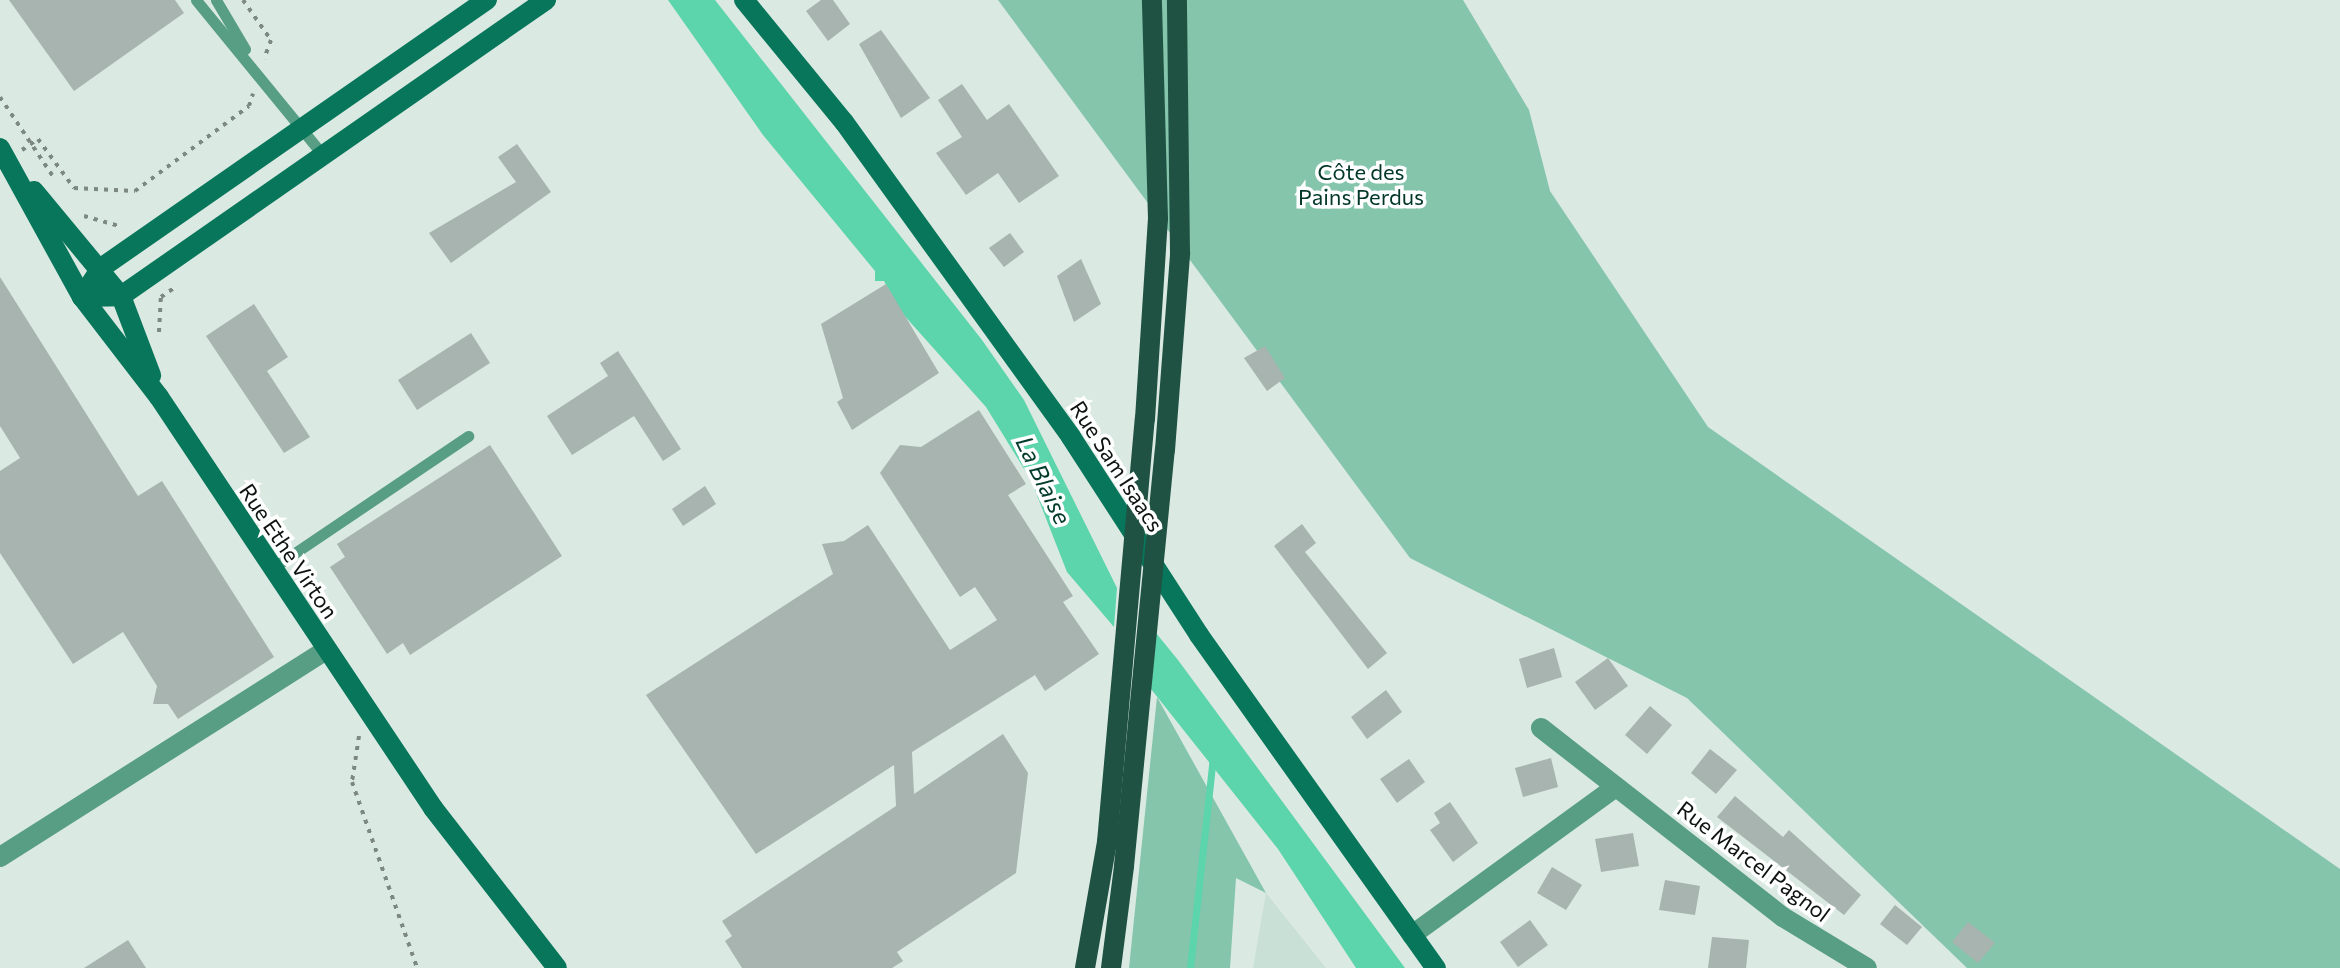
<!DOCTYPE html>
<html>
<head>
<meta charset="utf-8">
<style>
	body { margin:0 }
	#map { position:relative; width:2340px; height:968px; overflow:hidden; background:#dbe9e3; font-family:Commissioner,sans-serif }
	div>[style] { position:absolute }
	.built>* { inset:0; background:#c9e0d6 }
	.green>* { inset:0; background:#84c5ac }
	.water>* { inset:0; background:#5cd4ac }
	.stream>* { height:7px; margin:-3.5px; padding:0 3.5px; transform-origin:3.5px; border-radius:3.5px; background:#5cd4ac }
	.building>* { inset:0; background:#a7b4af }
	.path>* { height:4px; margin-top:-2px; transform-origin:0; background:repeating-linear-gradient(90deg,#7d8783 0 4px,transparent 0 10px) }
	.service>* { height:11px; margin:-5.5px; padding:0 5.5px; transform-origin:5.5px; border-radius:5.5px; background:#579e85 }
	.minor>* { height:20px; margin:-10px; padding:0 10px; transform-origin:10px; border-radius:10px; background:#579e85 }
	.secondary>* { height:20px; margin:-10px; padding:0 10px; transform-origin:10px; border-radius:10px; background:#07765a }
	.primary>* { height:20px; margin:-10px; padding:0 10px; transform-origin:10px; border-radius:10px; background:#1f5242 }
	.primary-bridge>* { height:20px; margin:-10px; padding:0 10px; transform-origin:10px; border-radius:10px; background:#1f5242 }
	span { translate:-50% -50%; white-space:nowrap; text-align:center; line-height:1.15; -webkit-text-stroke:7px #fff; paint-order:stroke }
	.park-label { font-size:22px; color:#003728 }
	.street-label { font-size:22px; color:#0e1311 }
	.water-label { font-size:24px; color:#033b2c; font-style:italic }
</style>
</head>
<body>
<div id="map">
	<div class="built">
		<div style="clip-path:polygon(1266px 893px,1326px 968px,1253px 968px)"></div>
	</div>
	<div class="green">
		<div style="clip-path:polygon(998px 0,1463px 0,1529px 110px,1550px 191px,1708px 427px,2340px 869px,2340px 968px,1967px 968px,1687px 698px,1410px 558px)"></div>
		<div style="clip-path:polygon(1157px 697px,1266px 893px,1236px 878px,1230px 968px,1129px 968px)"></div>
	</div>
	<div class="water">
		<div style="clip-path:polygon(668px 0,715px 0,982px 340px,1024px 400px,1117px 588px,1114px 627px,1067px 572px,1031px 480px,986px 407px,902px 313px,884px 281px,875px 281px,875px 271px,763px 135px)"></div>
		<div style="clip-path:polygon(1156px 633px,1178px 660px,1405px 968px,1356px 968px,1278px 849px,1151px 689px)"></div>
	</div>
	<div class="stream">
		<div style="left:1190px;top:968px;width:212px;rotate:-83.8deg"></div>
	</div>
	<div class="building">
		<div style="clip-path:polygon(9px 0,175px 0,184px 13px,74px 91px)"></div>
		<div style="clip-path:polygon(821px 0,833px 0,850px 24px,828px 41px,806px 11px)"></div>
		<div style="clip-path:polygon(881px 30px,930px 98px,901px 118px,859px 44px)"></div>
		<div style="clip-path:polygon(962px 84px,987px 120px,1009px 104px,1059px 176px,1019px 203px,998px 173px,966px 195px,936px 153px,962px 137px,938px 100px)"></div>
		<div style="clip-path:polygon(517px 144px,551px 192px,451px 263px,429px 233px,516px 182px,498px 157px)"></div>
		<div style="clip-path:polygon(1010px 233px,1024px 252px,1004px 267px,989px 248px)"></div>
		<div style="clip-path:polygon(1081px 259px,1101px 304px,1074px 322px,1057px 276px)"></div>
		<div style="clip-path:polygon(0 277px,138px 496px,162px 481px,274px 657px,178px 719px,168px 704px,153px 704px,157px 686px,123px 632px,73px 664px,0 553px,0 471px,20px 458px,0 426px)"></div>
		<div style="clip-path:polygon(886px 284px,939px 373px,852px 430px,837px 402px,843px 398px,821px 324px)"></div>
		<div style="clip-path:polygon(254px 304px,288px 357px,267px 371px,310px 437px,284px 453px,206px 336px)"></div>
		<div style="clip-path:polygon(471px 333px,490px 363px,417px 410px,398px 380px)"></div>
		<div style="clip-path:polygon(1265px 346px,1285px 378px,1267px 391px,1244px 358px)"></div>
		<div style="clip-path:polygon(618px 351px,681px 449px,663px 461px,634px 416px,572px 455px,547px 416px,608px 376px,600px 363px)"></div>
		<div style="clip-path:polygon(979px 410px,1026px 484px,1008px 495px,1073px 596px,1063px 602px,1099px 654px,1045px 691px,1035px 675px,912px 752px,914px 794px,1003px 734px,1028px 773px,1016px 873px,897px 952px,903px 961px,892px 968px,742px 968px,725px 941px,732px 936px,722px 921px,896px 806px,894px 765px,756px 854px,646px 695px,833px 574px,822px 544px,844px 541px,868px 525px,950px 650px,997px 620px,975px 587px,960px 597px,880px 473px,900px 445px,921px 447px)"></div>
		<div style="clip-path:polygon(490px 445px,562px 556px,410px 655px,403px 643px,387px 654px,330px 567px,345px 557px,337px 544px)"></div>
		<div style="clip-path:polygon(705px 486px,716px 504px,683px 526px,672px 509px)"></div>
		<div style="clip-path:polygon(1302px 524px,1316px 543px,1305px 552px,1387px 653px,1368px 669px,1274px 546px)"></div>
		<div style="clip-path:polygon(1554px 648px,1562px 677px,1527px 688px,1519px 659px)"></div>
		<div style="clip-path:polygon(1608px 658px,1628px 686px,1595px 710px,1575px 682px)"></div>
		<div style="clip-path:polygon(1386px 690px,1402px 712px,1367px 739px,1351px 717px)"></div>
		<div style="clip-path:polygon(1650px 706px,1672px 725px,1647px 754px,1625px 735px)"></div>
		<div style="clip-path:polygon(1710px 749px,1737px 770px,1716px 794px,1691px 773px)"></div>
		<div style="clip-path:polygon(1551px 758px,1558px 787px,1523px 797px,1515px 768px)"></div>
		<div style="clip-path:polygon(1409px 759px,1425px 782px,1397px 803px,1380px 779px)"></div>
		<div style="clip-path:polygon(1735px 796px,1783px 837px,1789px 830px,1861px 895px,1844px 915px,1717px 817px)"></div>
		<div style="clip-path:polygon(1450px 802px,1478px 843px,1453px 862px,1430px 830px,1440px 823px,1434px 813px)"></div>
		<div style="clip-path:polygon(1633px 833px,1639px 866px,1601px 872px,1595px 839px)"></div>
		<div style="clip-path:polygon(1552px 867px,1582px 885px,1566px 910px,1537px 893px)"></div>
		<div style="clip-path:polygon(1665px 880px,1700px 886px,1695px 915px,1659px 910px)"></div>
		<div style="clip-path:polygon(1895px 905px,1922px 927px,1907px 945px,1880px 924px)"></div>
		<div style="clip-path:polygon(1530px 920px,1548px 945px,1518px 967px,1500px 942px)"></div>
		<div style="clip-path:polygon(1968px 922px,1995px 943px,1978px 963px,1952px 942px)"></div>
		<div style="clip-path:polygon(1712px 937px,1749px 940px,1746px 968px,1708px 968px)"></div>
		<div style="clip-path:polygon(128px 940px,146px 968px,84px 968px)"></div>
	</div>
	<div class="path">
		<div style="left:243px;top:0;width:49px;rotate:55deg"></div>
		<div style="left:271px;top:40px;width:20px;rotate:110deg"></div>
		<div style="left:0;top:97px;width:97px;rotate:56.3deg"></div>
		<div style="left:22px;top:150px;width:19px;rotate:-35deg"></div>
		<div style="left:38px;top:139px;width:61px;rotate:53.7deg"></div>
		<div style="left:74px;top:188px;width:61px;rotate:2.8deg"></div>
		<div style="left:135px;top:191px;width:142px;rotate:-36.7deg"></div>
		<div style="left:249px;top:106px;width:13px;rotate:-72deg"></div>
		<div style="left:84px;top:216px;width:37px;rotate:16deg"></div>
		<div style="left:159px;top:332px;width:35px;rotate:-87deg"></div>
		<div style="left:161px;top:297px;width:16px;rotate:-35deg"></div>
		<div style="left:359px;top:736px;width:47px;rotate:98.7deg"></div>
		<div style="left:352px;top:782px;width:197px;rotate:70.7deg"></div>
	</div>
	<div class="service">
		<div style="left:196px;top:0;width:200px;rotate:50.7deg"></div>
		<div style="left:216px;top:0;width:57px;rotate:59.4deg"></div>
		<div style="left:271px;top:569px;width:238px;rotate:-34deg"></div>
	</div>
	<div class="minor">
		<div style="left:1541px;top:728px;width:307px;rotate:38deg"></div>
		<div style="left:1783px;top:917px;width:98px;rotate:31.3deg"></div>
		<div style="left:0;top:857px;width:386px;rotate:-32.4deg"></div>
		<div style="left:1412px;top:935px;width:252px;rotate:-36deg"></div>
	</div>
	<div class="secondary">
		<div style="left:744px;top:0;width:158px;rotate:50.7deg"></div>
		<div style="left:844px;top:122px;width:388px;rotate:54.2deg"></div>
		<div style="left:1071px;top:437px;width:236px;rotate:57.1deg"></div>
		<div style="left:1199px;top:635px;width:409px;rotate:54.6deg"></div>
		<div style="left:0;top:148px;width:170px;rotate:61.2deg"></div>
		<div style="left:82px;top:297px;width:126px;rotate:52.4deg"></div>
		<div style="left:159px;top:397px;width:494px;rotate:56.3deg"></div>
		<div style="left:433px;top:808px;width:202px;rotate:52.2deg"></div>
		<div style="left:34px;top:191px;width:136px;rotate:50.4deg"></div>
		<div style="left:121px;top:296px;width:85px;rotate:69.2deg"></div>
		<div style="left:82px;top:297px;width:39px;rotate:-1deg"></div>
		<div style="left:121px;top:296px;width:518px;rotate:-34.86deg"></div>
		<div style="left:82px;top:297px;width:35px;rotate:-57deg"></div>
		<div style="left:101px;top:268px;width:470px;rotate:-34.8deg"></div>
	</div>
	<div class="primary">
		<div style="left:1145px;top:419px;width:200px;rotate:-86.3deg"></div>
		<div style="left:1158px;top:219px;width:219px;rotate:-91.6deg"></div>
		<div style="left:1165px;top:450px;width:198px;rotate:-85.6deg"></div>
		<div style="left:1180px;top:253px;width:253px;rotate:-90.7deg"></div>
		<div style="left:1085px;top:968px;width:128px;rotate:-80.1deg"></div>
		<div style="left:1111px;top:968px;width:103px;rotate:-82.7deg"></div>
	</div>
	<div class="primary-bridge">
		<div style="left:1107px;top:842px;width:425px;rotate:-84.9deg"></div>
		<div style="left:1124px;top:866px;width:418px;rotate:-84.4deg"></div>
	</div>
	<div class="park-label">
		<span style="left:1361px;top:184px">Côte des<br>Pains Perdus</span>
	</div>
	<div class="street-label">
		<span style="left:1117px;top:466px;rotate:57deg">Rue Sam Isaacs</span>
		<span style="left:289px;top:551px;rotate:56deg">Rue Ethe Virton</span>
		<span style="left:1754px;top:861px;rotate:37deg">Rue Marcel Pagnol</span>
	</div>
	<div class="water-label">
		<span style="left:1044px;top:480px;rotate:64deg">La Blaise</span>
	</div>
</div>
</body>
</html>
